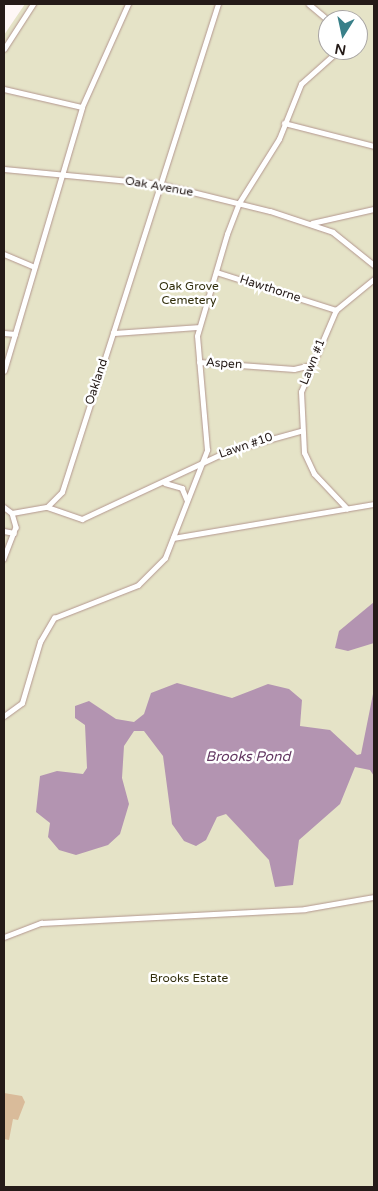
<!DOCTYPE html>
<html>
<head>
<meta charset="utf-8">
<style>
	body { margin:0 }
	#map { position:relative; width:378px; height:1191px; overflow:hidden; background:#fef7f6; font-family:"Varela Round",sans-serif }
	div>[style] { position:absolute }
	.green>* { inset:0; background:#e5e3c7 }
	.water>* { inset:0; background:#b394b1 }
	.building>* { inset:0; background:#d9bb9a }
	.roads { filter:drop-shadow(0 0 1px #b3978f) drop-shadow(0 0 1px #b3978f) }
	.lane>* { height:4.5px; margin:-2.25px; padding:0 2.25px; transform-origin:2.25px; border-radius:2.25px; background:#fff }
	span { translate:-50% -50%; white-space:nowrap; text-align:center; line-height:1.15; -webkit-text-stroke:5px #fff; paint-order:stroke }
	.street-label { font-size:12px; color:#251b18 }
	.park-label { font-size:12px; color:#322f0d }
	.water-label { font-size:14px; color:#643963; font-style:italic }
	.frame { position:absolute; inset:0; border:5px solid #251b18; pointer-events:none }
	.north { position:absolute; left:318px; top:10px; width:50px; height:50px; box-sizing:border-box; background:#fff; border:1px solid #a8a4a3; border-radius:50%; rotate:190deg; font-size:14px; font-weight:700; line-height:20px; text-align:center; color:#251b18 }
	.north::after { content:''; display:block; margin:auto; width:18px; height:22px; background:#398089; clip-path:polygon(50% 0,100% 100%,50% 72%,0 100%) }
</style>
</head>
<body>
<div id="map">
	<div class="green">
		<div style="clip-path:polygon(evenodd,25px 4px,374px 4px,374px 1187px,4px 1187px,4px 35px,25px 4px,328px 20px,358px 20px,358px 50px,328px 50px,328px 20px)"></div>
	</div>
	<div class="water">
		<div style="clip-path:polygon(374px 602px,374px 643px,348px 651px,335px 648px,339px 631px)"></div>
		<div style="clip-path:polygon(177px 683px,232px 698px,268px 684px,289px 689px,302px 700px,300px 726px,330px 730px,357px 755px,361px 754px,374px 689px,374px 776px,370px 770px,355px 767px,340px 804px,299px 840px,293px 885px,275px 887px,269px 860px,226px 814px,217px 817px,206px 840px,196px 846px,184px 841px,172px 824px,163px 756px,144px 731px,134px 731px,124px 746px,122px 778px,129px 804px,120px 834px,108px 845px,76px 855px,59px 850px,48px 837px,50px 823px,36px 812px,40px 776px,57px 771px,83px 774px,87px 768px,85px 725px,75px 718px,75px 706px,89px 701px,116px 719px,134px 722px,144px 714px,151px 693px)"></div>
	</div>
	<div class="building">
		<div style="clip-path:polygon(4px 1093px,22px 1096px,25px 1102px,18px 1120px,13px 1119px,9px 1140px,4px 1139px)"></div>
	</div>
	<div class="roads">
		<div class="lane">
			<div style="left:309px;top:4px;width:25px;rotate:40deg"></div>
			<div style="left:4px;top:49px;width:54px;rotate:-57.2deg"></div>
			<div style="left:4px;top:89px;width:80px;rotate:13deg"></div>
			<div style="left:284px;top:123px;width:93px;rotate:14.3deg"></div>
			<div style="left:4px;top:169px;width:157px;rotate:5.5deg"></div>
			<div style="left:160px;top:184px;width:113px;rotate:13.8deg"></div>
			<div style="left:270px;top:211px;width:66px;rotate:18.4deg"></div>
			<div style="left:333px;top:232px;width:53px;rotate:38.8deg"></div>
			<div style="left:312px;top:223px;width:64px;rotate:-12.7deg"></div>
			<div style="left:4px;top:254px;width:33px;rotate:23deg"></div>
			<div style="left:216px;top:272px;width:126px;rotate:17.6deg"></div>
			<div style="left:4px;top:333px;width:11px;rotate:5deg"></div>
			<div style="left:113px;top:333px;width:345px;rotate:-72.3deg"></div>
			<div style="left:199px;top:362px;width:95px;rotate:4.2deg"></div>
			<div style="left:294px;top:369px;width:17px;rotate:-13deg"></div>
			<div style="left:4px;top:371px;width:275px;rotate:-73.5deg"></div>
			<div style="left:82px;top:107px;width:113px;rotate:-65.9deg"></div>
			<div style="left:165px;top:483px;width:18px;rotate:16deg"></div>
			<div style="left:182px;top:488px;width:13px;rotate:67deg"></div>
			<div style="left:4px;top:507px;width:10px;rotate:37deg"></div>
			<div style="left:12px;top:513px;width:15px;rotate:74deg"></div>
			<div style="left:16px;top:527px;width:34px;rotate:111deg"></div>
			<div style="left:47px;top:507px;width:21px;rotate:-45deg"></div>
			<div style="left:62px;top:492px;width:167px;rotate:-72.2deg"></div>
			<div style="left:113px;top:333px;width:85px;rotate:-4deg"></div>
			<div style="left:47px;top:507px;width:37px;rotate:19deg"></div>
			<div style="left:82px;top:519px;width:161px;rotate:-25deg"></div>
			<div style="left:228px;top:451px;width:75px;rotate:-15.5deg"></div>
			<div style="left:347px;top:509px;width:48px;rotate:-133.3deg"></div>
			<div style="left:314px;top:474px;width:23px;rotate:-115deg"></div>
			<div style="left:304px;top:453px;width:61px;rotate:-92.8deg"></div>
			<div style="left:301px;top:392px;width:89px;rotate:-66.9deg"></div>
			<div style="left:336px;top:310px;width:49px;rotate:-39.2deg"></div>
			<div style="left:12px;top:513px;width:36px;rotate:-10deg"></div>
			<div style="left:4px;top:531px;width:10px;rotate:11deg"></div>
			<div style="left:173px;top:538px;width:204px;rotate:-9.6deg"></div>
			<div style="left:4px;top:716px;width:22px;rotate:-36deg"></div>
			<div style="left:22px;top:703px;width:64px;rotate:-73.6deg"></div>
			<div style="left:40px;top:642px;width:28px;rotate:-60deg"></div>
			<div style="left:54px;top:618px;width:90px;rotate:-21.4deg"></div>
			<div style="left:138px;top:585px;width:38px;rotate:-45deg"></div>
			<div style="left:165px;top:558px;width:116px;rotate:-68.7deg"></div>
			<div style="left:207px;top:450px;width:114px;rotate:-95deg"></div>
			<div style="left:197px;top:336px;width:106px;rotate:-73.6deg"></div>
			<div style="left:227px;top:234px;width:33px;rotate:-69deg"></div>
			<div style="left:239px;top:203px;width:75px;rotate:-58deg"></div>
			<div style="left:279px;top:139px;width:59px;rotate:-68.2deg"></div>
			<div style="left:301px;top:84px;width:51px;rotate:-41.8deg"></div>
			<div style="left:4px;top:937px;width:40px;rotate:-21deg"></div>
			<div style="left:41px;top:923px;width:264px;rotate:-3deg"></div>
			<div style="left:305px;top:909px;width:70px;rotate:-9.9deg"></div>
		</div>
	</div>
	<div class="street-label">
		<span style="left:159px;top:187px;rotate:10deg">Oak Avenue</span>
		<span style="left:270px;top:289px;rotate:18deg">Hawthorne</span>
		<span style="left:313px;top:362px;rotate:-68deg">Lawn #1</span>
		<span style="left:224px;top:364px;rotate:4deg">Aspen</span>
		<span style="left:97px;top:382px;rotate:-72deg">Oakland</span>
		<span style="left:246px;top:446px;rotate:-19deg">Lawn #10</span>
	</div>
	<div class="park-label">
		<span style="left:189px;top:294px">Oak Grove<br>Cemetery</span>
		<span style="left:189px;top:979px">Brooks Estate</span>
	</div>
	<div class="water-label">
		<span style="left:248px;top:757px">Brooks Pond</span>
	</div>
	<div class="frame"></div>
	<div class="north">N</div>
</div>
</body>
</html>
